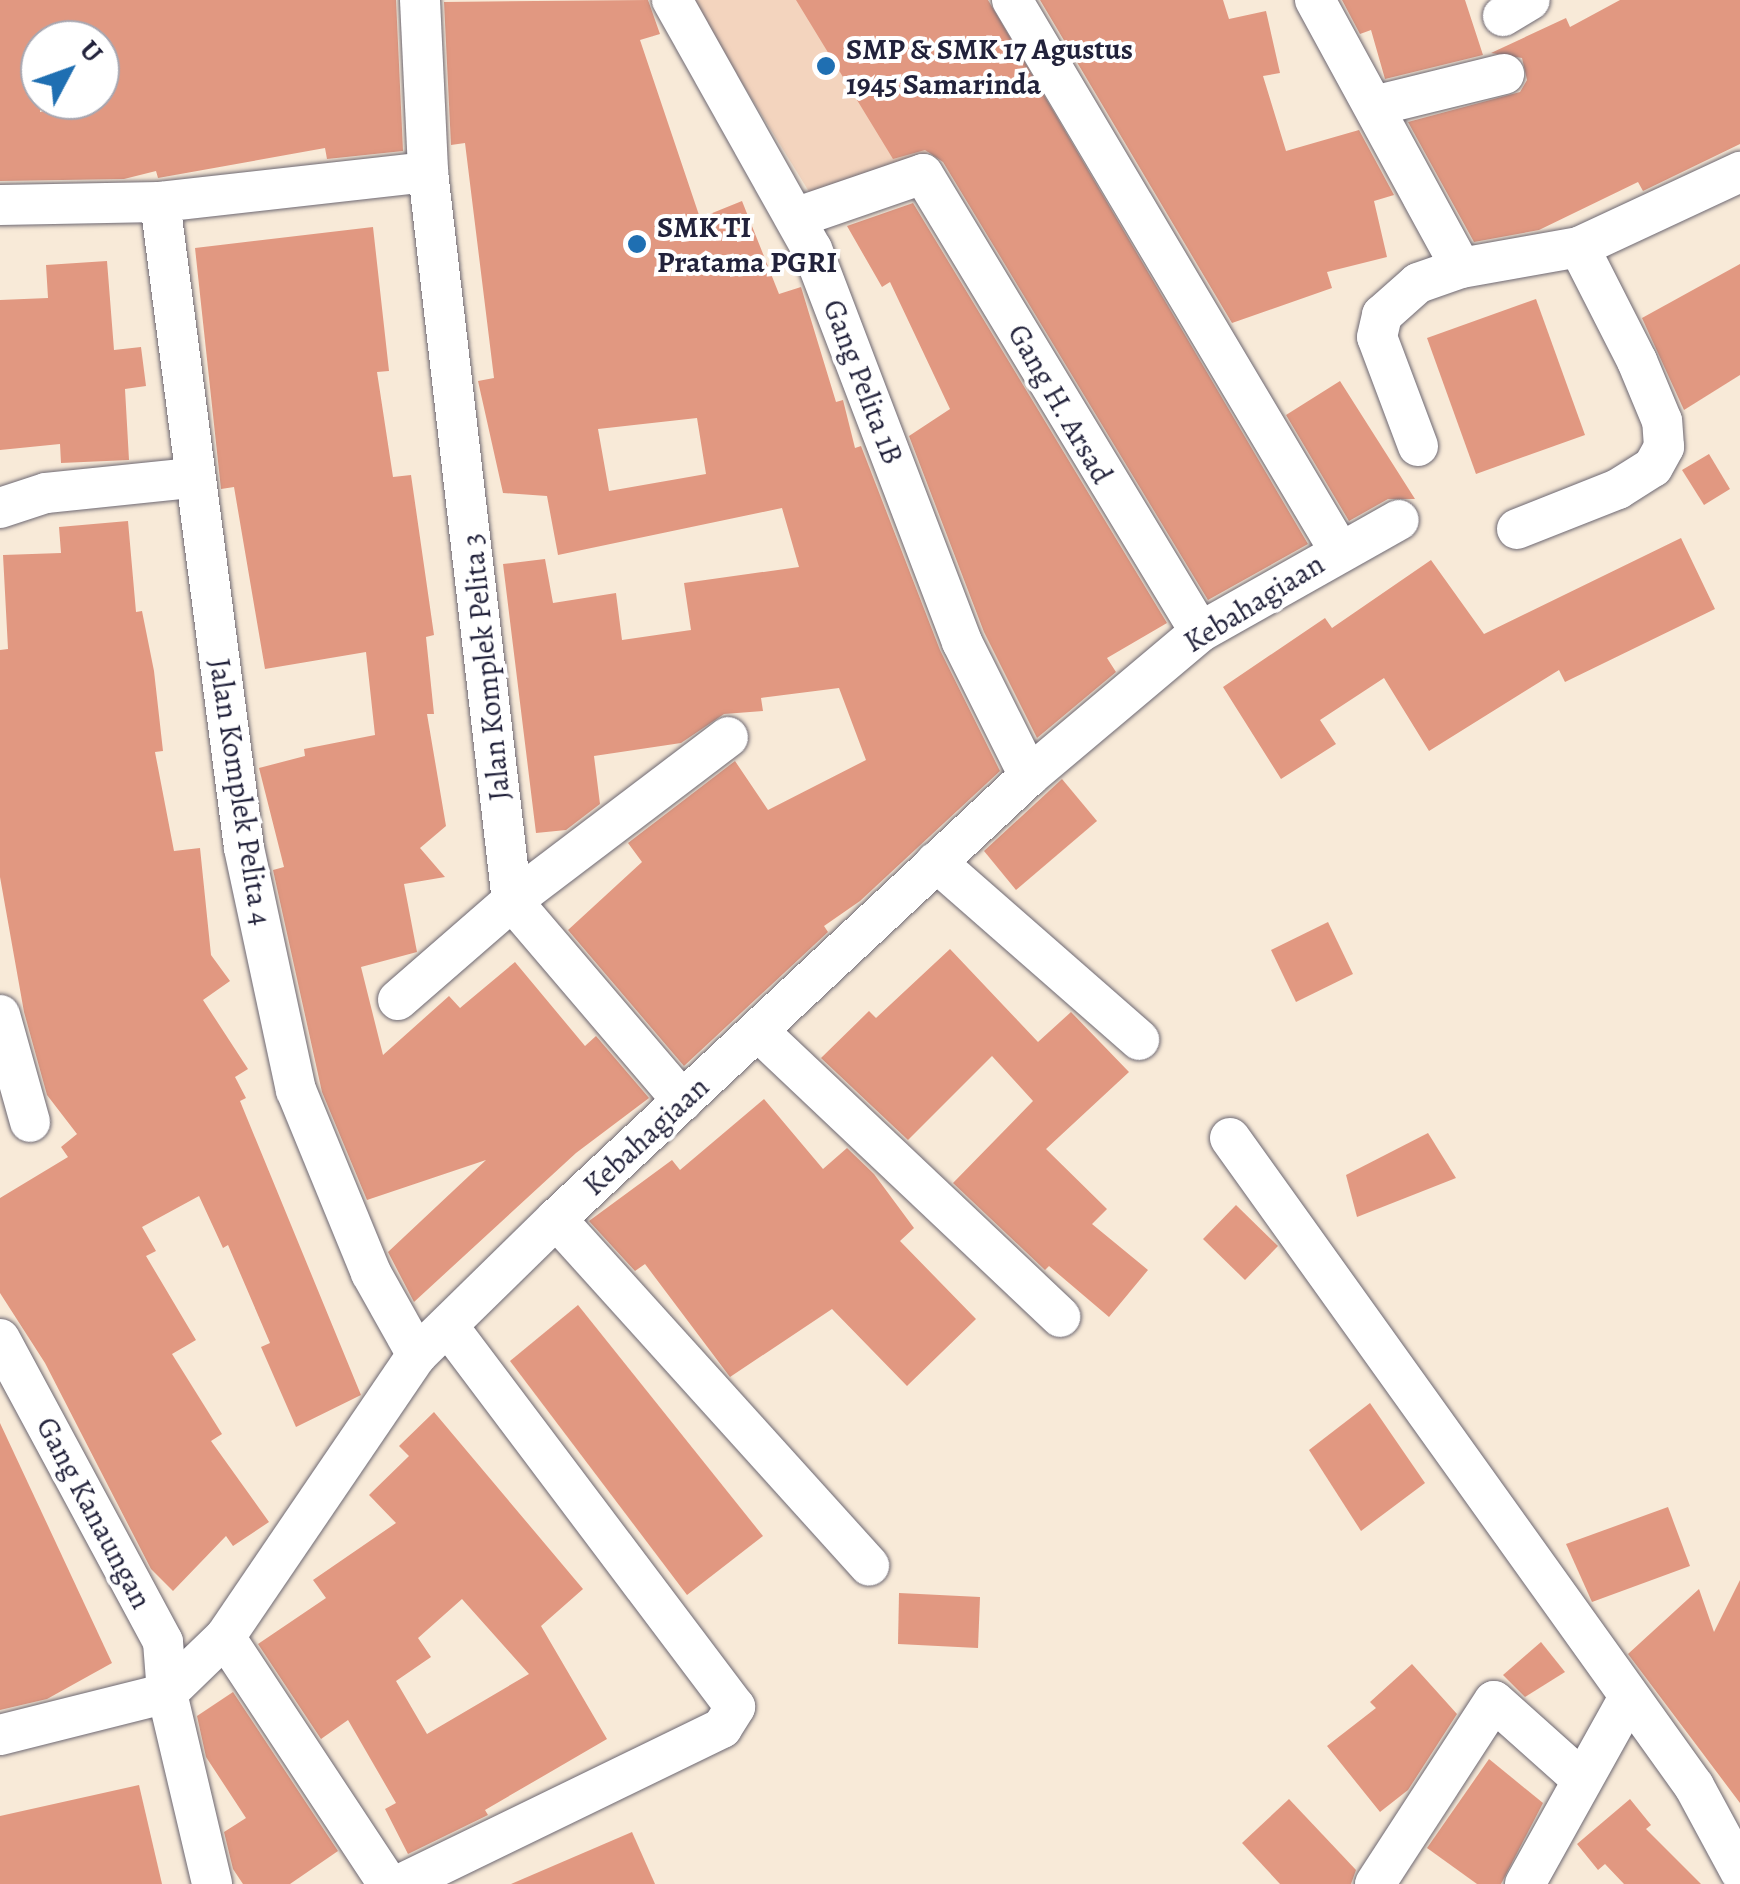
<!DOCTYPE html>
<html>
<head>
<meta charset="utf-8">
<style>
	body { margin:0 }
	#map { position:relative; width:1740px; height:1884px; overflow:hidden; background:#f8ead8; font-family:Alegreya,serif }
	div>[style] { position:absolute }
	.built>* { inset:0; background:#f3d4be }
	.building>* { inset:0; background:#e19881 }
	.roads { filter:drop-shadow(0 0 2px #6d6872) drop-shadow(0 0 2px #6d6872) }
	.minor>* { height:40px; margin:-20px; padding:0 20px; transform-origin:20px; border-radius:20px; background:#fff }
	.dots>* { width:28px; height:28px; translate:-50% -50%; box-sizing:border-box; border:5px solid #fff; border-radius:50% }
	span { translate:-50% -50%; white-space:nowrap; text-align:center; line-height:1.15; -webkit-text-stroke:8px #fff; paint-order:stroke }
	.poi-label { font-size:30px; color:#22223b; font-weight:700 }
	.left { translate:0 -50%; text-align:left }
	.street-label { font-size:30px; color:#22223b }
	.north { position:absolute; left:20px; top:20px; width:100px; height:100px; box-sizing:border-box; background:#fff; border:2px solid #a7a7b1; border-radius:50%; rotate:49deg; font-size:28px; font-weight:700; line-height:40px; text-align:center; color:#22223b }
	.north::after { content:''; display:block; margin:auto; width:35px; height:45px; background:#1f6fb2; clip-path:polygon(50% 0,100% 100%,50% 72%,0 100%) }
</style>
</head>
<body>
<div id="map">
	<div class="built">
		<div style="clip-path:polygon(691px 0,878px 0,960px 133px,824px 216px)"></div>
	</div>
	<div class="building">
		<div style="clip-path:polygon(evenodd,0 0,396px 0,403px 151px,327px 159px,325px 148px,158px 178px,156px 171px,124px 179px,0 181px,0 0,40px 40px,102px 40px,110px 95px,40px 112px,40px 40px)"></div>
		<div style="clip-path:polygon(evenodd,648px 0,660px 34px,640px 40px,700px 218px,742px 201px,779px 294px,801px 287px,836px 402px,843px 400px,855px 448px,861px 446px,940px 650px,1000px 771px,860px 901px,824px 926px,828px 932px,684px 1066px,568px 930px,642px 862px,628px 843px,735px 761px,768px 810px,866px 760px,839px 688px,761px 698px,763px 711px,724px 714px,681px 743px,594px 756px,600px 804px,566px 830px,536px 833px,503px 564px,545px 559px,553px 603px,616px 593px,622px 640px,691px 630px,684px 583px,799px 567px,782px 508px,558px 555px,547px 496px,503px 493px,478px 381px,494px 378px,465px 143px,451px 145px,444px 2px,648px 0,697px 418px,706px 474px,609px 491px,598px 429px,697px 418px)"></div>
		<div style="clip-path:polygon(796px 0,988px 0,1308px 544px,1208px 600px,943px 162px,925px 150px,893px 159px)"></div>
		<div style="clip-path:polygon(1040px 0,1223px 0,1229px 19px,1266px 11px,1280px 73px,1263px 76px,1286px 151px,1359px 130px,1394px 195px,1374px 201px,1387px 257px,1327px 272px,1332px 288px,1232px 323px)"></div>
		<div style="clip-path:polygon(1342px 0,1465px 0,1483px 55px,1385px 79px,1371px 30px,1360px 34px)"></div>
		<div style="clip-path:polygon(1620px 0,1740px 0,1740px 144px,1643px 191px,1638px 182px,1539px 230px,1474px 242px,1408px 122px,1520px 92px,1527px 80px,1522px 58px,1491px 53px,1566px 18px,1570px 27px)"></div>
		<div style="clip-path:polygon(913px 203px,1167px 623px,1107px 658px,1116px 672px,1037px 738px,984px 632px,909px 436px,950px 409px,890px 282px,882px 287px,847px 226px)"></div>
		<div style="clip-path:polygon(373px 227px,389px 371px,377px 372px,393px 477px,411px 475px,434px 635px,426px 637px,434px 714px,427px 714px,446px 826px,420px 848px,445px 877px,404px 884px,417px 952px,361px 967px,383px 1055px,449px 996px,460px 1008px,515px 962px,585px 1046px,596px 1036px,649px 1098px,576px 1153px,414px 1302px,388px 1252px,486px 1160px,367px 1200px,322px 1092px,273px 870px,284px 867px,259px 768px,305px 756px,304px 749px,375px 735px,366px 652px,265px 669px,234px 487px,221px 489px,195px 248px)"></div>
		<div style="clip-path:polygon(107px 261px,114px 350px,141px 347px,146px 386px,125px 389px,129px 460px,61px 463px,60px 444px,0 450px,0 300px,48px 298px,46px 265px)"></div>
		<div style="clip-path:polygon(1740px 264px,1740px 375px,1684px 410px,1642px 318px)"></div>
		<div style="clip-path:polygon(1536px 299px,1585px 435px,1476px 474px,1427px 338px)"></div>
		<div style="clip-path:polygon(1340px 381px,1415px 499px,1388px 499px,1349px 521px,1286px 415px)"></div>
		<div style="clip-path:polygon(1709px 454px,1730px 489px,1704px 505px,1682px 470px)"></div>
		<div style="clip-path:polygon(128px 521px,136px 612px,142px 611px,154px 671px,163px 751px,155px 752px,174px 851px,200px 848px,211px 955px,230px 981px,203px 1000px,248px 1069px,235px 1077px,246px 1098px,240px 1101px,361px 1395px,296px 1427px,261px 1347px,270px 1343px,228px 1245px,223px 1248px,199px 1196px,142px 1227px,156px 1251px,146px 1256px,196px 1340px,172px 1354px,222px 1434px,211px 1441px,269px 1522px,233px 1546px,226px 1536px,173px 1591px,151px 1569px,45px 1363px,0 1293px,0 1198px,68px 1157px,61px 1147px,77px 1134px,47px 1095px,24px 1012px,0 877px,0 650px,8px 649px,3px 555px,61px 553px,59px 527px)"></div>
		<div style="clip-path:polygon(1681px 538px,1715px 609px,1565px 682px,1559px 670px,1429px 751px,1384px 678px,1320px 720px,1336px 744px,1281px 779px,1223px 687px,1325px 618px,1332px 628px,1431px 560px,1484px 634px)"></div>
		<div style="clip-path:polygon(1062px 779px,1097px 821px,1016px 890px,984px 851px)"></div>
		<div style="clip-path:polygon(1328px 922px,1353px 974px,1296px 1002px,1271px 950px)"></div>
		<div style="clip-path:polygon(950px 949px,1038px 1042px,1071px 1012px,1129px 1072px,1046px 1149px,1107px 1209px,1092px 1224px,1148px 1270px,1109px 1317px,1049px 1266px,1045px 1270px,953px 1183px,1033px 1101px,992px 1056px,908px 1140px,821px 1058px,869px 1011px,876px 1018px)"></div>
		<div style="clip-path:polygon(764px 1099px,823px 1169px,847px 1148px,874px 1174px,914px 1228px,900px 1241px,976px 1319px,907px 1386px,832px 1309px,730px 1377px,645px 1264px,635px 1271px,589px 1221px,672px 1160px,680px 1170px)"></div>
		<div style="clip-path:polygon(1428px 1133px,1456px 1178px,1357px 1217px,1346px 1175px)"></div>
		<div style="clip-path:polygon(1236px 1205px,1278px 1246px,1245px 1280px,1203px 1239px)"></div>
		<div style="clip-path:polygon(578px 1305px,763px 1536px,687px 1595px,510px 1361px)"></div>
		<div style="clip-path:polygon(1370px 1403px,1425px 1483px,1361px 1531px,1309px 1450px)"></div>
		<div style="clip-path:polygon(evenodd,434px 1412px,583px 1589px,541px 1626px,607px 1739px,485px 1810px,488px 1815px,408px 1854px,385px 1809px,396px 1803px,348px 1720px,321px 1739px,258px 1644px,326px 1598px,313px 1580px,396px 1523px,369px 1495px,409px 1456px,399px 1446px,434px 1412px,462px 1599px,529px 1674px,427px 1734px,396px 1681px,431px 1657px,418px 1638px,462px 1599px)"></div>
		<div style="clip-path:polygon(0 1423px,112px 1663px,47px 1699px,0 1710px)"></div>
		<div style="clip-path:polygon(1668px 1507px,1690px 1566px,1592px 1602px,1566px 1544px)"></div>
		<div style="clip-path:polygon(1740px 1580px,1740px 1803px,1628px 1654px,1699px 1589px,1714px 1632px)"></div>
		<div style="clip-path:polygon(899px 1593px,980px 1597px,978px 1648px,898px 1644px)"></div>
		<div style="clip-path:polygon(1541px 1642px,1565px 1672px,1525px 1697px,1503px 1675px)"></div>
		<div style="clip-path:polygon(1412px 1664px,1457px 1714px,1408px 1790px,1380px 1812px,1327px 1746px,1376px 1708px,1370px 1702px)"></div>
		<div style="clip-path:polygon(233px 1692px,338px 1851px,290px 1884px,243px 1884px,233px 1869px,224px 1832px,246px 1818px,206px 1757px,197px 1716px)"></div>
		<div style="clip-path:polygon(1489px 1759px,1543px 1803px,1501px 1884px,1477px 1884px,1427px 1848px)"></div>
		<div style="clip-path:polygon(139px 1785px,162px 1884px,0 1884px,0 1816px)"></div>
		<div style="clip-path:polygon(1289px 1799px,1356px 1870px,1351px 1884px,1280px 1884px,1242px 1843px)"></div>
		<div style="clip-path:polygon(1630px 1799px,1651px 1825px,1646px 1829px,1701px 1884px,1624px 1884px,1605px 1864px,1598px 1870px,1577px 1844px)"></div>
		<div style="clip-path:polygon(632px 1832px,655px 1884px,511px 1884px)"></div>
	</div>
	<div class="roads">
		<div class="minor">
			<div style="left:420px;top:0;width:172px;rotate:87.3deg"></div>
			<div style="left:428px;top:172px;width:734px;rotate:83.43deg"></div>
			<div style="left:512px;top:901px;width:263px;rotate:49.5deg"></div>
			<div style="left:672px;top:0;width:286px;rotate:60.7deg"></div>
			<div style="left:812px;top:249px;width:421px;rotate:69.1deg"></div>
			<div style="left:962px;top:642px;width:150px;rotate:63.4deg"></div>
			<div style="left:1012px;top:0;width:640px;rotate:59.27deg"></div>
			<div style="left:1315px;top:0;width:305px;rotate:61.4deg"></div>
			<div style="left:1461px;top:268px;width:120px;rotate:-10.1deg"></div>
			<div style="left:1579px;top:247px;width:178px;rotate:-25deg"></div>
			<div style="left:1503px;top:16px;width:31px;rotate:-31deg"></div>
			<div style="left:1374px;top:106px;width:134px;rotate:-13.8deg"></div>
			<div style="left:160px;top:202px;width:651px;rotate:82.59deg"></div>
			<div style="left:244px;top:848px;width:248px;rotate:77.9deg"></div>
			<div style="left:296px;top:1090px;width:198px;rotate:67.7deg"></div>
			<div style="left:371px;top:1273px;width:94px;rotate:60.7deg"></div>
			<div style="left:0;top:205px;width:160px;rotate:-1.1deg"></div>
			<div style="left:160px;top:202px;width:270px;rotate:-6.4deg"></div>
			<div style="left:795px;top:218px;width:135px;rotate:-19deg"></div>
			<div style="left:923px;top:174px;width:535px;rotate:58.83deg"></div>
			<div style="left:1418px;top:446px;width:116px;rotate:-110.6deg"></div>
			<div style="left:1377px;top:337px;width:23px;rotate:-77deg"></div>
			<div style="left:1382px;top:315px;width:48px;rotate:-41.6deg"></div>
			<div style="left:1418px;top:283px;width:46px;rotate:-19.2deg"></div>
			<div style="left:0;top:508px;width:48px;rotate:-18.1deg"></div>
			<div style="left:46px;top:493px;width:147px;rotate:-5.9deg"></div>
			<div style="left:1517px;top:529px;width:109px;rotate:-21.6deg"></div>
			<div style="left:1618px;top:489px;width:41px;rotate:-32.2deg"></div>
			<div style="left:1653px;top:467px;width:23px;rotate:-61deg"></div>
			<div style="left:1664px;top:447px;width:26px;rotate:-94deg"></div>
			<div style="left:1662px;top:421px;width:65px;rotate:-112.6deg"></div>
			<div style="left:1637px;top:361px;width:128px;rotate:-117deg"></div>
			<div style="left:936px;top:862px;width:270px;rotate:41.2deg"></div>
			<div style="left:398px;top:1000px;width:151px;rotate:-41deg"></div>
			<div style="left:512px;top:901px;width:271px;rotate:-37.2deg"></div>
			<div style="left:0;top:1015px;width:111px;rotate:74.3deg"></div>
			<div style="left:758px;top:1031px;width:416px;rotate:43.4deg"></div>
			<div style="left:1230px;top:1138px;width:797px;rotate:54.4deg"></div>
			<div style="left:1694px;top:1786px;width:97px;rotate:61.6deg"></div>
			<div style="left:556px;top:1219px;width:467px;rotate:47.9deg"></div>
			<div style="left:0;top:1339px;width:344px;rotate:61.7deg"></div>
			<div style="left:163px;top:1642px;width:51px;rotate:85.5deg"></div>
			<div style="left:167px;top:1693px;width:196px;rotate:76.7deg"></div>
			<div style="left:225px;top:1637px;width:296px;rotate:56.6deg"></div>
			<div style="left:0;top:1735px;width:172px;rotate:-14.1deg"></div>
			<div style="left:167px;top:1693px;width:81px;rotate:-44deg"></div>
			<div style="left:225px;top:1637px;width:341px;rotate:-55.8deg"></div>
			<div style="left:417px;top:1355px;width:194px;rotate:-44.4deg"></div>
			<div style="left:556px;top:1219px;width:648px;rotate:-43.12deg"></div>
			<div style="left:1029px;top:776px;width:224px;rotate:-40.1deg"></div>
			<div style="left:1200px;top:632px;width:228px;rotate:-29.4deg"></div>
			<div style="left:401px;top:1884px;width:357px;rotate:-25.9deg"></div>
			<div style="left:722px;top:1728px;width:25px;rotate:-58deg"></div>
			<div style="left:735px;top:1707px;width:477px;rotate:-127deg"></div>
			<div style="left:1375px;top:1884px;width:218px;rotate:-57deg"></div>
			<div style="left:1494px;top:1701px;width:115px;rotate:41.8deg"></div>
			<div style="left:1525px;top:1884px;width:210px;rotate:-60.9deg"></div>
		</div>
	</div>
	<div class="dots">
		<div style="left:826px;top:66px;background:#1f6fb2"></div>
		<div style="left:637px;top:244px;background:#1f6fb2"></div>
	</div>
	<div class="poi-label">
		<span class="left" style="left:846px;top:66px">SMP &amp; SMK 17 Agustus<br>1945 Samarinda</span>
		<span class="left" style="left:657px;top:244px">SMK TI<br>Pratama PGRI</span>
	</div>
	<div class="street-label">
		<span style="left:863px;top:382px;rotate:69deg">Gang Pelita 1B</span>
		<span style="left:1060px;top:404px;rotate:60deg">Gang H. Arsad</span>
		<span style="left:1254px;top:603px;rotate:-32deg">Kebahagiaan</span>
		<span style="left:486px;top:667px;rotate:-96deg">Jalan Komplek Pelita 3</span>
		<span style="left:240px;top:792px;rotate:81deg">Jalan Komplek Pelita 4</span>
		<span style="left:646px;top:1136px;rotate:-43deg">Kebahagiaan</span>
		<span style="left:94px;top:1513px;rotate:62deg">Gang Kanaungan</span>
	</div>
	<div class="north">U</div>
</div>
</body>
</html>
